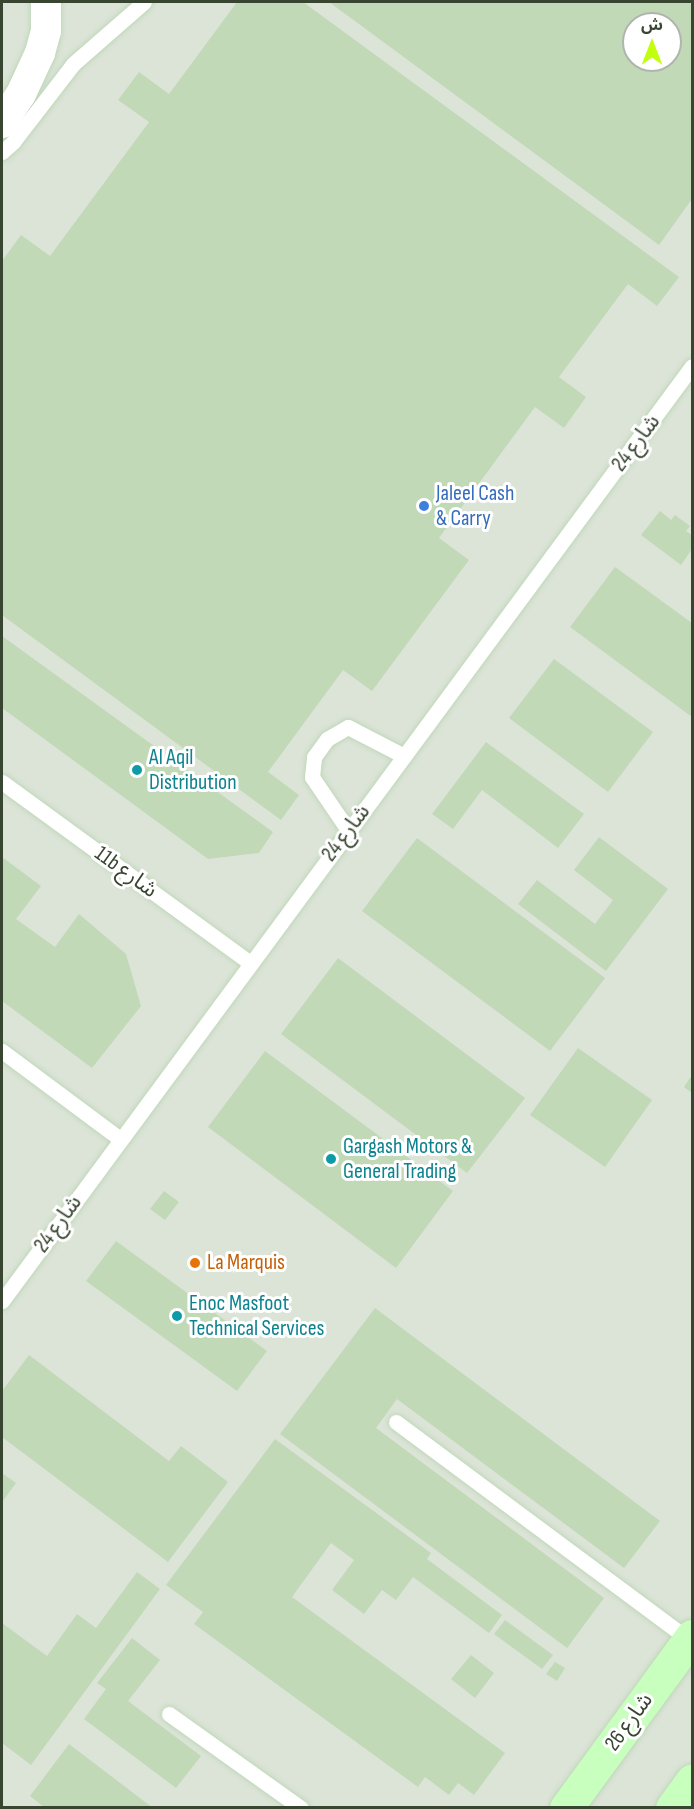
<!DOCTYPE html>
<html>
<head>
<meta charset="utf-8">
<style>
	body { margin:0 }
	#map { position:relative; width:694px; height:1809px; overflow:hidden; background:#e5f3e1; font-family:"Sofia Sans Condensed","Noto Sans Arabic",sans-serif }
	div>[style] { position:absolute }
	.industrial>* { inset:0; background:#dbe4d7 }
	.building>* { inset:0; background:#c2d9b8 }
	.roads { filter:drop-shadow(0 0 2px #c1d7ba) drop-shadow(0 0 2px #c1d7ba) }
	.lane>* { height:15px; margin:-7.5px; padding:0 7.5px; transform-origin:7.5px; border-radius:7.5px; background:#fff }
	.street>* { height:30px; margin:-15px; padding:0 15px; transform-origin:15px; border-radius:15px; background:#fff }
	.secondary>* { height:33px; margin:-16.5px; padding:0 16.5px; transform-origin:16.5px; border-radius:16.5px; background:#c8ffbf }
	.dots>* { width:16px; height:16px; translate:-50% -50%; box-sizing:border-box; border:3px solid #fff; border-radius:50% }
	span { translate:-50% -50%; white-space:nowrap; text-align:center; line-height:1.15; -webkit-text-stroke:6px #fff; paint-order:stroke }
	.street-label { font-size:22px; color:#374531 }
	.shop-label { font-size:22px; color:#366cbe }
	.left { translate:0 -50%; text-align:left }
	.culture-label { font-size:22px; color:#0d838f }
	.food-label { font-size:22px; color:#c56008 }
	.frame { position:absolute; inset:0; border:3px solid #374531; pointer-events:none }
	.north { position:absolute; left:622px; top:12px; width:60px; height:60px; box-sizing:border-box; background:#fff; border:2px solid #afb5ad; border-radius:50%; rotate:0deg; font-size:16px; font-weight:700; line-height:24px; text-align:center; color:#374531 }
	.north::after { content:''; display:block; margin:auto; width:21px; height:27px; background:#c1ff0c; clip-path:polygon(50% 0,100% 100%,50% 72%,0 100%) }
</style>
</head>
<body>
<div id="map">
	<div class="industrial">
		<div style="clip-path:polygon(evenodd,2px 2px,692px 2px,692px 1807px,2px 1808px,2px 2px,634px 24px,670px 24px,670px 60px,634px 60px,634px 24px)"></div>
	</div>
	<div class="building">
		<div style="clip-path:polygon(237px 2px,303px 2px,679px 277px,657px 306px,628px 284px,559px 377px,586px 397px,564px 428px,535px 407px,439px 538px,469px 560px,372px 691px,343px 670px,268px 772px,299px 795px,281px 820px,2px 615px,2px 261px,21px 235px,50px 256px,149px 122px,118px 100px,139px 72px,169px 94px)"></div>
		<div style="clip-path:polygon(evenodd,329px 2px,692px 2px,692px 199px,659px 245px,329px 2px,634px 24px,670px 24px,670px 60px,634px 60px,634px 24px)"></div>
		<div style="clip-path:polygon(660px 511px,671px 520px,675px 515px,690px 526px,686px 531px,692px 535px,692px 549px,681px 565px,641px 535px)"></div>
		<div style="clip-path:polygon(615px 567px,692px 623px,692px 717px,570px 627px)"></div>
		<div style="clip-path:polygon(2px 636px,273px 832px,259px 853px,208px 859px,2px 708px)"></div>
		<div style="clip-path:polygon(554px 659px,653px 732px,608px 792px,509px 718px)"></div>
		<div style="clip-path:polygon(486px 742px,584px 814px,558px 848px,482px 790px,453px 829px,432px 814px)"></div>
		<div style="clip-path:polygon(599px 837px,668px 889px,606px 971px,518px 904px,537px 880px,595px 924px,613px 900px,574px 870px)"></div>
		<div style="clip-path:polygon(417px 838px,605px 978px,550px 1051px,362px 911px)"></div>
		<div style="clip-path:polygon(2px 857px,41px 886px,16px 919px,55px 947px,79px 914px,126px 954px,141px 1006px,92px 1068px,2px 1001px)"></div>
		<div style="clip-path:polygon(338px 958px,525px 1098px,467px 1173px,281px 1034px)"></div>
		<div style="clip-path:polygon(578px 1048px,652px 1100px,605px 1167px,530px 1115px)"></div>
		<div style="clip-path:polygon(265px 1051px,453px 1191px,396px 1268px,208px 1127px)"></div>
		<div style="clip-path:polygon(692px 1075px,692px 1093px,684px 1087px)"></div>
		<div style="clip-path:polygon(164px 1191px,179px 1202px,165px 1220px,150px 1209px)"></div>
		<div style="clip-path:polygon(116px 1241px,267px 1351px,237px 1391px,86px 1281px)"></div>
		<div style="clip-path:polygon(375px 1308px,660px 1521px,624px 1568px,397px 1399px,376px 1428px,604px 1598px,567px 1648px,280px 1434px)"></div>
		<div style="clip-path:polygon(29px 1355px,169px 1461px,181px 1446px,228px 1482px,168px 1562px,2px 1437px,2px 1391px)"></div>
		<div style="clip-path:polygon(275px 1439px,431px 1553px,427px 1559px,502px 1615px,489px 1633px,413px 1577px,396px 1600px,382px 1590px,364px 1614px,332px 1590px,354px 1560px,331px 1543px,292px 1597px,505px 1753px,474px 1795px,458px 1783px,449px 1795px,425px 1777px,418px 1787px,194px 1624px,203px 1612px,166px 1585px)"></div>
		<div style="clip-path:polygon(2px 1473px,16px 1483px,2px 1502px)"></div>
		<div style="clip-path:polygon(137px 1572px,160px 1589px,31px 1765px,2px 1743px,2px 1623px,47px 1656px,77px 1614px,96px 1628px)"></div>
		<div style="clip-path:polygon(505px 1620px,553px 1655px,542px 1669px,494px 1634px)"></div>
		<div style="clip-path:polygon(132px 1638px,160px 1660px,128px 1701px,201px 1756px,176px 1788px,84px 1719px,106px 1689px,97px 1683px)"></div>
		<div style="clip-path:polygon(471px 1655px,494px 1673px,475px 1698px,451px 1679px)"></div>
		<div style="clip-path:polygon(555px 1662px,565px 1668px,557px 1681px,546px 1674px)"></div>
		<div style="clip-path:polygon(69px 1744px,153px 1808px,45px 1808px,30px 1796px)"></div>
	</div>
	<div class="roads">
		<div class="lane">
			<div style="left:2px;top:152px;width:15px;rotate:-42deg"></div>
			<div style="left:13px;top:142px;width:98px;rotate:-52.4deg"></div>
			<div style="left:73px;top:64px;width:94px;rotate:-41.1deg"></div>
			<div style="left:2px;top:782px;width:307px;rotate:36.1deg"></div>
			<div style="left:348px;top:830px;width:64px;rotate:-124.2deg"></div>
			<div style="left:312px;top:777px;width:20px;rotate:-84deg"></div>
			<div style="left:314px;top:757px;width:22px;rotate:-54deg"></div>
			<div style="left:327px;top:739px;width:24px;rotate:-30deg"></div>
			<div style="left:348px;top:727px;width:63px;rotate:27.4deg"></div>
			<div style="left:2px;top:1051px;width:147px;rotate:36.7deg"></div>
			<div style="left:2px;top:1301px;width:1162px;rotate:-53.57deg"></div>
			<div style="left:396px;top:1422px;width:366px;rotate:36.6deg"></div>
			<div style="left:169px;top:1714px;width:162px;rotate:35.5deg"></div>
		</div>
		<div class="street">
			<div style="left:2px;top:123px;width:35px;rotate:-57deg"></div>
			<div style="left:21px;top:94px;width:45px;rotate:-65.1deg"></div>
			<div style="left:40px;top:53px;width:23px;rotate:-75deg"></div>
			<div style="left:46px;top:31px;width:29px;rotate:-90deg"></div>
		</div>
		<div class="secondary">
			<div style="left:566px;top:1808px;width:213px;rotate:-53.8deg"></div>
			<div style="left:672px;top:1808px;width:34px;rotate:-54deg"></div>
		</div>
	</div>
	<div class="dots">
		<div style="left:424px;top:506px;background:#3f7fe0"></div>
		<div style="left:137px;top:770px;background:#0f9aa8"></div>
		<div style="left:331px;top:1159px;background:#0f9aa8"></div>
		<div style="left:195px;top:1263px;background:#e8710a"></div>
		<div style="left:177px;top:1316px;background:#0f9aa8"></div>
	</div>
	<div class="street-label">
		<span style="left:636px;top:443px;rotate:-53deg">شارع 24</span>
		<span style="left:346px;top:833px;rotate:-53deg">شارع 24</span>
		<span style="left:126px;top:872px;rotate:36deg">11b شارع</span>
		<span style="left:58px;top:1224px;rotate:-54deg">شارع 24</span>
		<span style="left:629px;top:1722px;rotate:-54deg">شارع 26</span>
	</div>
	<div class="shop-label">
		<span class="left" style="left:436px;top:506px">Jaleel Cash<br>&amp; Carry</span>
	</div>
	<div class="culture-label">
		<span class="left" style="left:149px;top:770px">Al Aqil<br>Distribution</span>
		<span class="left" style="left:343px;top:1159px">Gargash Motors &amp;<br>General Trading</span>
		<span class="left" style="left:189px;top:1316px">Enoc Masfoot<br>Technical Services</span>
	</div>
	<div class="food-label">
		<span class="left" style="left:207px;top:1263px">La Marquis</span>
	</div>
	<div class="frame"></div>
	<div class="north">ش</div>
</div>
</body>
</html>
